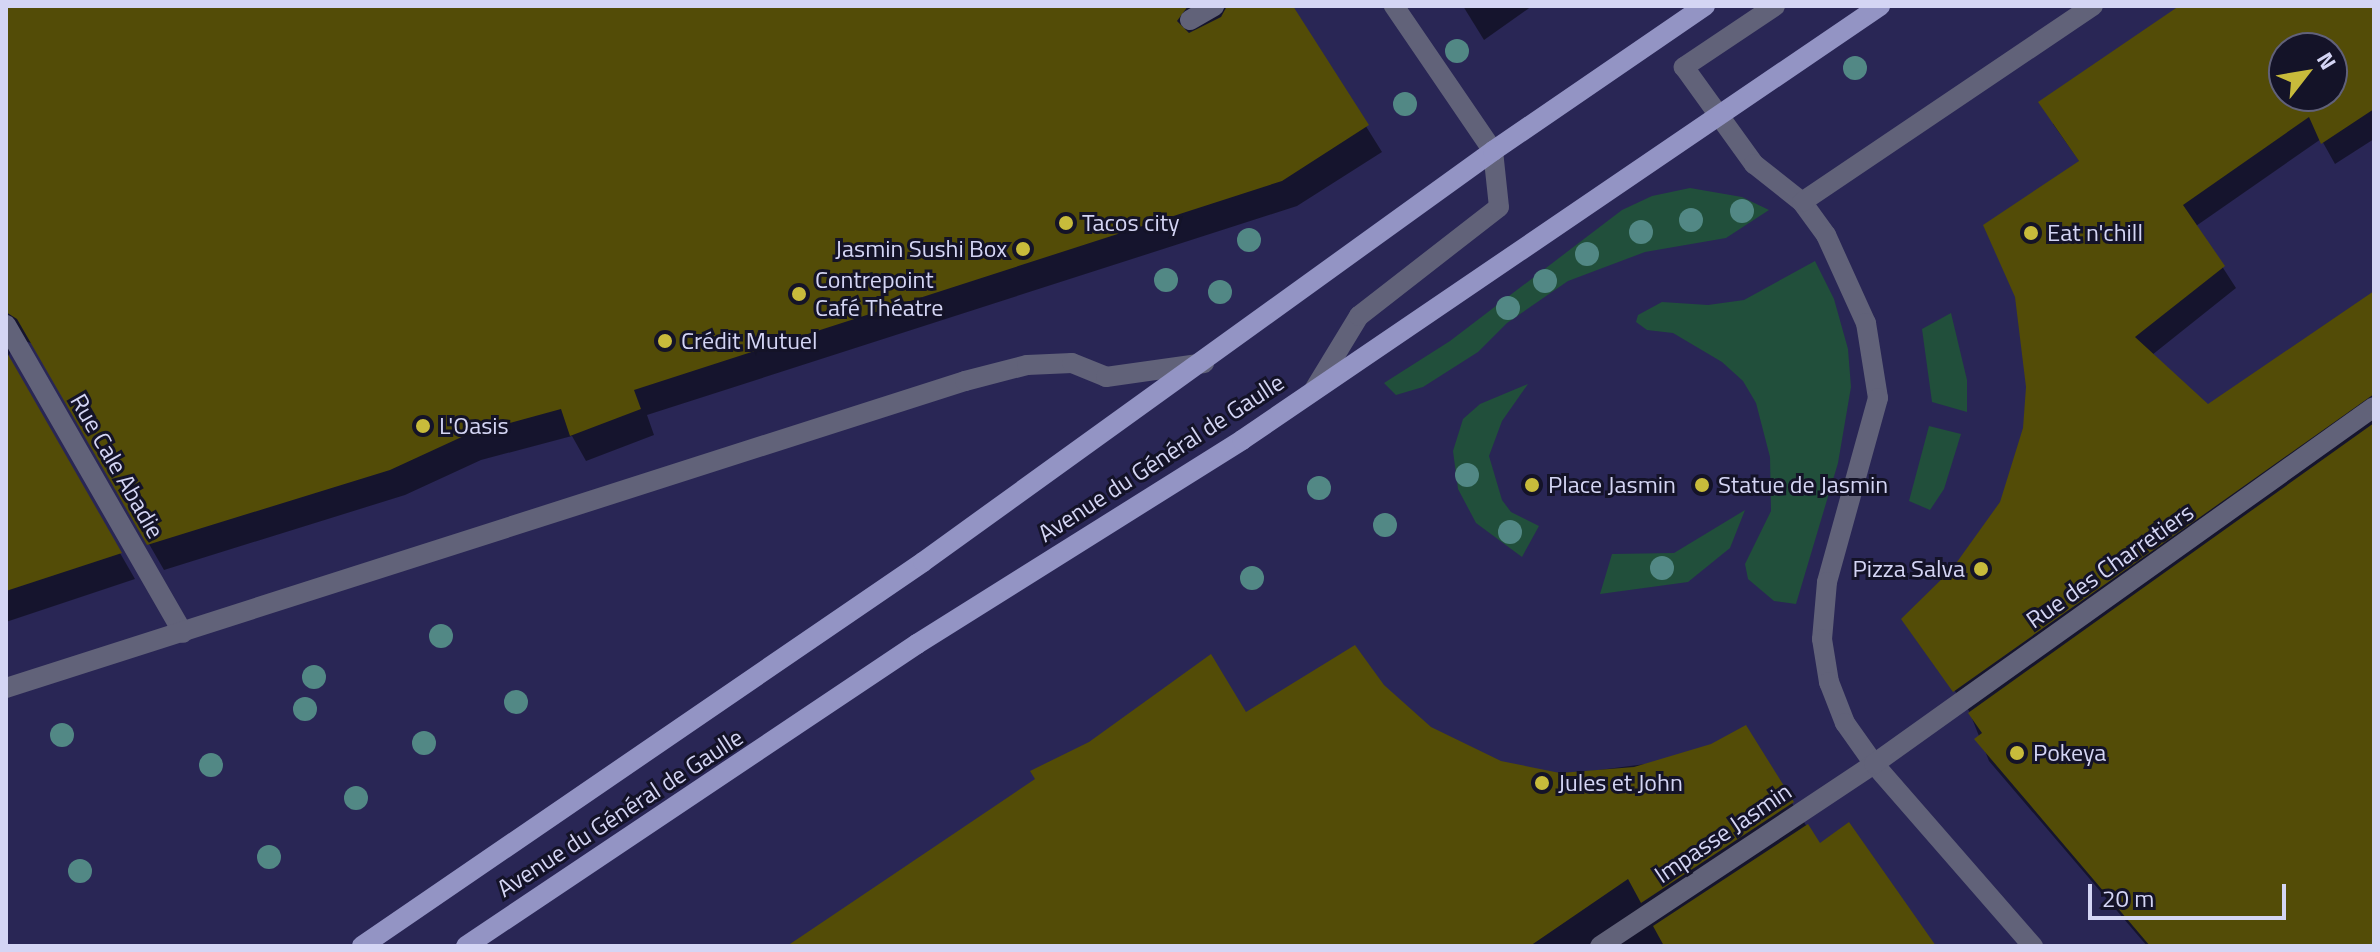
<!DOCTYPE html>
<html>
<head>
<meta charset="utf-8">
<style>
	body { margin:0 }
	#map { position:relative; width:2380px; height:952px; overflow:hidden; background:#292655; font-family:"Titillium Web",sans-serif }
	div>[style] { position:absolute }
	.green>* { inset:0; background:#214f3b }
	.shadow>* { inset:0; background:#0007 }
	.building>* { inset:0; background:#534c07 }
	.minor>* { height:20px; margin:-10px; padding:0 10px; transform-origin:10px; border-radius:10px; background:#616279 }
	.major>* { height:20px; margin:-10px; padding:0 10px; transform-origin:10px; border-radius:10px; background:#9394c4 }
	.trees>* { width:24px; height:24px; margin:-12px; border-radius:50%; background:#528885 }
	.dots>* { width:22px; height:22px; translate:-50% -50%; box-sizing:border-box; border:4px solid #141328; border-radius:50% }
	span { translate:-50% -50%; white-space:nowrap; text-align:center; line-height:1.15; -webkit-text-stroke:6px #141328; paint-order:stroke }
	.poi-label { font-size:24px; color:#d4d5f4 }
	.left { translate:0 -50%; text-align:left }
	.right { translate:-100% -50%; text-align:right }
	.street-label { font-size:24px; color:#d4d5f4 }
	.frame { position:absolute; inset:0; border:8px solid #d4d5f4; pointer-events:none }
	.north { position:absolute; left:2268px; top:32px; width:80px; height:80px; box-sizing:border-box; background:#141328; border:2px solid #61617a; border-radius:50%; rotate:59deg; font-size:22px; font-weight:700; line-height:32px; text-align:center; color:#d4d5f4 }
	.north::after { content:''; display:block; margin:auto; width:28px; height:36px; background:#c8bb3b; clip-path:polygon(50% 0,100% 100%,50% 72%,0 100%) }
	.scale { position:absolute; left:2088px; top:884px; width:198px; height:36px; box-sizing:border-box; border:4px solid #d4d5f4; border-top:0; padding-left:10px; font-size:24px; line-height:28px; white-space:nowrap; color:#d4d5f4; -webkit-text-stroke:6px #141328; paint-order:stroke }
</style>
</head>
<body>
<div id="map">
	<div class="green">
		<div style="clip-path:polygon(1690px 188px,1742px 197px,1769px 210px,1726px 238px,1645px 252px,1568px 281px,1507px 323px,1478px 352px,1423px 387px,1396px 395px,1384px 383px,1450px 341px,1622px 210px,1652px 196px)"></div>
		<div style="clip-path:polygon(1815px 261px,1834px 299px,1848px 349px,1851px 387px,1838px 463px,1796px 604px,1774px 601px,1748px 579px,1745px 564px,1771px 511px,1770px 457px,1756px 403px,1743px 381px,1722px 362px,1673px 333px,1647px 330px,1636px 322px,1638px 315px,1662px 302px,1708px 305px,1744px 300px)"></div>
		<div style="clip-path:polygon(1951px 313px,1967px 380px,1967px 412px,1932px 402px,1922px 329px)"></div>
		<div style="clip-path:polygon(1528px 384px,1502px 421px,1489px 456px,1502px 500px,1511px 512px,1539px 526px,1522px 557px,1476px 523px,1458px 489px,1453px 451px,1463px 419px,1480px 404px)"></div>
		<div style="clip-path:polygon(1929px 426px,1961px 434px,1944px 489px,1930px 510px,1909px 501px)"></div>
		<div style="clip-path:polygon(1745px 510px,1730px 548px,1688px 582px,1600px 594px,1612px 554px,1674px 553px)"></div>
	</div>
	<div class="shadow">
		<div style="clip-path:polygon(6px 6px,1291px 6px,1382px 152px,1297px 206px,647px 415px,654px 435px,586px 461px,572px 436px,481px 460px,405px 495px,164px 570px,34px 344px,15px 338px,8px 359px,135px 579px,6px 622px)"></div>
		<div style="clip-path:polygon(1463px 6px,1532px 6px,1484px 40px)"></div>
		<div style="clip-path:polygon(evenodd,2183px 6px,2374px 6px,2374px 139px,2335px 164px,2321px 139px,2196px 226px,2236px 288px,2152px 355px,2208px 407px,2374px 294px,2374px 946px,2147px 946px,1989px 761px,1969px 711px,1904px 619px,1954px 570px,2002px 503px,2025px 429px,2080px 162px,2053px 124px,2183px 6px,2284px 48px,2332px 48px,2332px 96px,2284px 96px,2284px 48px)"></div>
		<div style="clip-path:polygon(1382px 687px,1430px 728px,1500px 763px,1560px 775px,1661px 762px,1792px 803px,1819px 846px,1934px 946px,789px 946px,1245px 715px)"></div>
	</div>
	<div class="building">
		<div style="clip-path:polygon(6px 6px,1188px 6px,1177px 21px,1189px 33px,1221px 17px,1227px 6px,1293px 6px,1369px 125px,1282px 181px,634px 390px,641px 409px,570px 436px,561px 409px,466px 435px,390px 470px,147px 545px,17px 319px,6px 312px)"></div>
		<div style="clip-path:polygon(evenodd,2179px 6px,2374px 6px,2374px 109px,2321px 144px,2309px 117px,2183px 205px,2225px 266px,2135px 337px,2208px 404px,2374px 291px,2374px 394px,1953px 692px,1901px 619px,1952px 569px,2000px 502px,2023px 428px,2026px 387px,2015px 297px,1983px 225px,2079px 161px,2038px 102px,2179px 6px,2284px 48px,2332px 48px,2332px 96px,2284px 96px,2284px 48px)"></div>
		<div style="clip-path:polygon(6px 351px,122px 553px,6px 591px)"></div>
		<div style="clip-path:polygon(2374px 423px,2374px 946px,2150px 946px,1974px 739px,1982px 733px,1968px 713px)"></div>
		<div style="clip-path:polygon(1355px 645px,1384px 685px,1431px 727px,1501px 761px,1560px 773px,1634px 767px,1711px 744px,1746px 725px,1794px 802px,1641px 903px,1628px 879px,1530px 946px,787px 946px,1035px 779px,1030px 771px,1089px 742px,1211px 654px,1246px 712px)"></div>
		<div style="clip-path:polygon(1849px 822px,1936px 946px,1664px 946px,1653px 926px,1808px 824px,1820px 843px)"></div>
	</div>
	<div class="minor">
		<div style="left:1775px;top:6px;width:110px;rotate:146.2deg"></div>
		<div style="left:1684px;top:67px;width:120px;rotate:54.2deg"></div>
		<div style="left:1754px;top:164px;width:61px;rotate:38.4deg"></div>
		<div style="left:1802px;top:202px;width:41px;rotate:54deg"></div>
		<div style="left:1826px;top:235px;width:97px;rotate:65.6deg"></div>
		<div style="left:1866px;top:323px;width:76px;rotate:80.9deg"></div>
		<div style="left:1878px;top:398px;width:191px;rotate:105.5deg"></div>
		<div style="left:1827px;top:582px;width:57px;rotate:95deg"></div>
		<div style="left:1822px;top:639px;width:44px;rotate:80.8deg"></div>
		<div style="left:1829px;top:682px;width:44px;rotate:68.7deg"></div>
		<div style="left:1845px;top:723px;width:50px;rotate:54.7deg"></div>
		<div style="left:1874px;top:764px;width:242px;rotate:48.9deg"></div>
		<div style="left:1190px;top:20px;width:28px;rotate:-30deg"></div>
		<div style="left:1802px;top:202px;width:351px;rotate:-34deg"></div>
		<div style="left:6px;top:325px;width:355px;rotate:60.1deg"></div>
		<div style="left:1314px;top:390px;width:87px;rotate:-58.7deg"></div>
		<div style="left:1359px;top:316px;width:177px;rotate:-37.9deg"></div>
		<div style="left:1499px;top:207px;width:56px;rotate:-96.1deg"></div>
		<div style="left:1493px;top:151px;width:176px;rotate:-124.3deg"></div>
		<div style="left:6px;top:688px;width:1007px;rotate:-17.75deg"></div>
		<div style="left:965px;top:381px;width:64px;rotate:-14.5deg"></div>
		<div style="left:1027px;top:365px;width:45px;rotate:-2.5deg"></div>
		<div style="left:1072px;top:363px;width:37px;rotate:22deg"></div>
		<div style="left:1106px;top:377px;width:99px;rotate:-8.1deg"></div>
		<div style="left:1600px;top:946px;width:329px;rotate:-33.6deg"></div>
		<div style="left:1874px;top:764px;width:614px;rotate:-35.53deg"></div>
	</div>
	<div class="major">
		<div style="left:362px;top:946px;width:680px;rotate:-34.39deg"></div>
		<div style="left:923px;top:562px;width:703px;rotate:-35.79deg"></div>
		<div style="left:1493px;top:151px;width:257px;rotate:-34.4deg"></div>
		<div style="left:466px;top:946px;width:543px;rotate:-33.81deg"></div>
		<div style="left:917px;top:644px;width:384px;rotate:-32.1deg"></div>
		<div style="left:1242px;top:440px;width:772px;rotate:-34.23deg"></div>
	</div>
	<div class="trees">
		<div style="left:1457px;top:51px"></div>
		<div style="left:1855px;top:68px"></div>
		<div style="left:1405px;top:104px"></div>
		<div style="left:1742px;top:211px"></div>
		<div style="left:1691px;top:220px"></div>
		<div style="left:1641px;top:232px"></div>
		<div style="left:1249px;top:240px"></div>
		<div style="left:1587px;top:254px"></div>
		<div style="left:1166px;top:280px"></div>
		<div style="left:1545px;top:281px"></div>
		<div style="left:1220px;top:292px"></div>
		<div style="left:1508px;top:308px"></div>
		<div style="left:1467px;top:475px"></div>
		<div style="left:1319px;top:488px"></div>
		<div style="left:1385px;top:525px"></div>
		<div style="left:1510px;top:532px"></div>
		<div style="left:1662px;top:568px"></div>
		<div style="left:1252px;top:578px"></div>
		<div style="left:441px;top:636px"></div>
		<div style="left:314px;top:677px"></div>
		<div style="left:516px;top:702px"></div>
		<div style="left:305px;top:709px"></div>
		<div style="left:62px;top:735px"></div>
		<div style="left:424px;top:743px"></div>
		<div style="left:211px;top:765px"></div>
		<div style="left:356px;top:798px"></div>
		<div style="left:269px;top:857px"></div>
		<div style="left:80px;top:871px"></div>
	</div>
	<div class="dots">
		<div style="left:1066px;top:223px;background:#c8bb3b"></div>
		<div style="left:2031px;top:233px;background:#c8bb3b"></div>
		<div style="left:1023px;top:249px;background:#c8bb3b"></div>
		<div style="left:799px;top:294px;background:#c8bb3b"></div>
		<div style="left:665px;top:341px;background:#c8bb3b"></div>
		<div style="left:423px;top:426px;background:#c8bb3b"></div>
		<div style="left:1532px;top:485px;background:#c8bb3b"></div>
		<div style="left:1702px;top:485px;background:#c8bb3b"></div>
		<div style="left:1981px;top:569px;background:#c8bb3b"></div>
		<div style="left:2017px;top:753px;background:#c8bb3b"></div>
		<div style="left:1542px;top:783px;background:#c8bb3b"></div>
	</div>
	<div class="poi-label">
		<span class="left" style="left:1082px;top:223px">Tacos city</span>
		<span class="left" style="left:2047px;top:233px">Eat n'chill</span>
		<span class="right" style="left:1007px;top:249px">Jasmin Sushi Box</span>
		<span class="left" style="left:815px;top:294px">Contrepoint<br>Café Théatre</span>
		<span class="left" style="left:681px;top:341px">Crédit Mutuel</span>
		<span class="left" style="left:439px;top:426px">L'Oasis</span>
		<span class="left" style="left:1548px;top:485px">Place Jasmin</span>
		<span class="left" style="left:1718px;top:485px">Statue de Jasmin</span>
		<span class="right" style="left:1965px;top:569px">Pizza Salva</span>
		<span class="left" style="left:2033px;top:753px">Pokeya</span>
		<span class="left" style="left:1558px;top:783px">Jules et John</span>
	</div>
	<div class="street-label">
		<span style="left:1161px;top:458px;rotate:-33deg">Avenue du Général de Gaulle</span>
		<span style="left:117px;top:466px;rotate:60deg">Rue Cale Abadie</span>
		<span style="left:2110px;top:566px;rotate:-35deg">Rue des Charretiers</span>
		<span style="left:620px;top:813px;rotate:-33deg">Avenue du Général de Gaulle</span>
		<span style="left:1723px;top:833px;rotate:-34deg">Impasse Jasmin</span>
	</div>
	<div class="frame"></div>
	<div class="north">N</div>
	<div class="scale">20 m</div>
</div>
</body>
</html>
